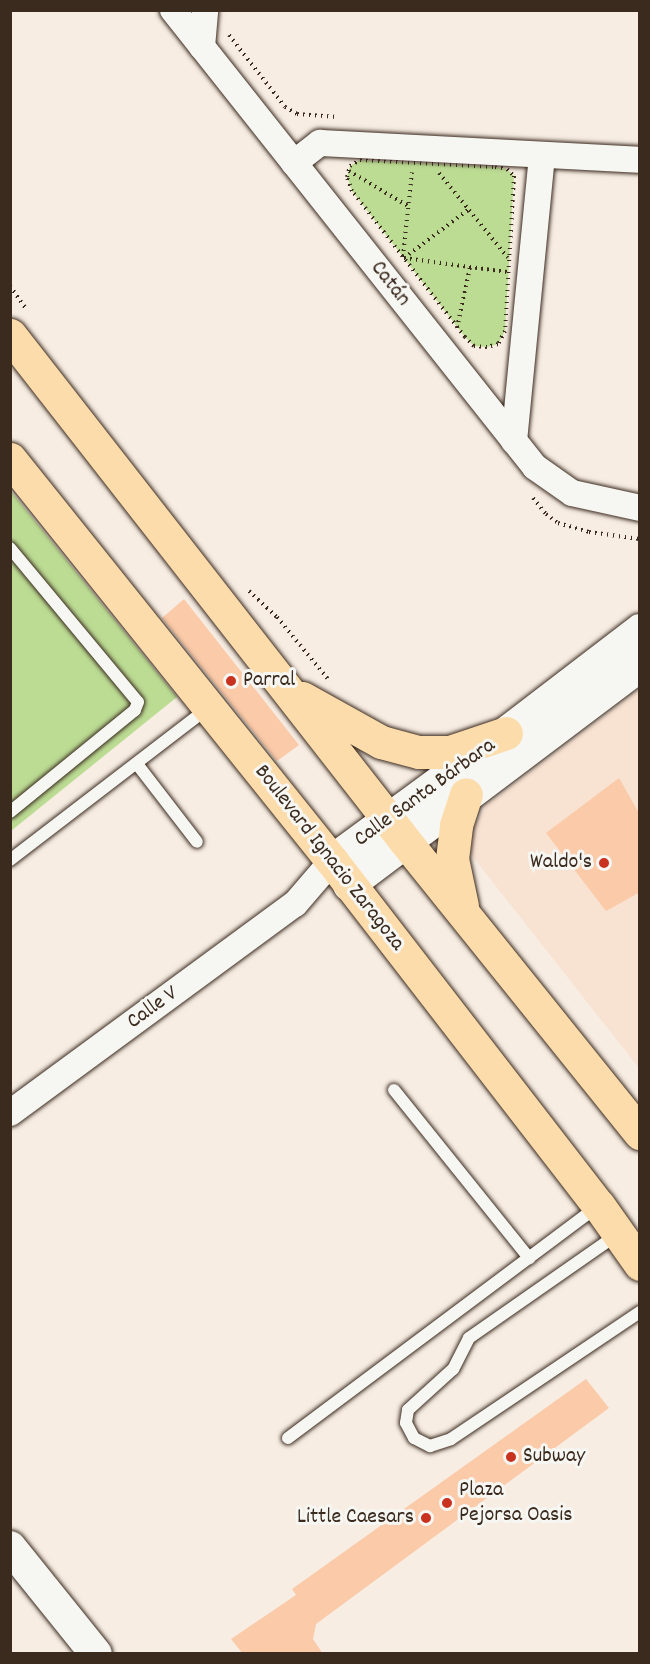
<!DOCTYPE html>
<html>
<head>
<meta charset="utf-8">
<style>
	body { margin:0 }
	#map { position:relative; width:650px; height:1664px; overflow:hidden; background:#f7ede3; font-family:Dekko,sans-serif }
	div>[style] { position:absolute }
	.built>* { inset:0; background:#f8e2d2 }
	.green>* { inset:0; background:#bcdc94 }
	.building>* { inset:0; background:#facaa9 }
	.path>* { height:4px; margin-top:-2px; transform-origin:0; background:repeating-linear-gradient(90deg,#3b2a1e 0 1.5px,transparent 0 6px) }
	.roads { filter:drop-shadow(0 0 2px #3b2a1e) drop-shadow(0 0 2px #3b2a1e) }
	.service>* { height:12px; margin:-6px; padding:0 6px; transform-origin:6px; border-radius:6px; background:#f6f6f2 }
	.minor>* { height:26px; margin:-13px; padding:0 13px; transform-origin:13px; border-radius:13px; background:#f6f6f2 }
	.tertiary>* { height:32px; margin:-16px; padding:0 16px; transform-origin:16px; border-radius:16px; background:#f6f6f2 }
	.primary>* { height:33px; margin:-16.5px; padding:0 16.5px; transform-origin:16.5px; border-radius:16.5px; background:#fddcac }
	.dots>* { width:16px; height:16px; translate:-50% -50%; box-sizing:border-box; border:3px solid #f6f6f2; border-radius:50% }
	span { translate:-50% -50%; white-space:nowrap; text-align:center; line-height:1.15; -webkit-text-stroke:6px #f6f6f2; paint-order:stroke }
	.street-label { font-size:22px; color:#3b2a1e }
	.poi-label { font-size:22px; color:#3b2a1e }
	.left { translate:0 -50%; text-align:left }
	.right { translate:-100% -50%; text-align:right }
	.frame { position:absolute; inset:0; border:12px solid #3b2a1e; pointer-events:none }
</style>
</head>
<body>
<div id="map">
	<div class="built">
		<div style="clip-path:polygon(639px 690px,639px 1068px,469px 852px,473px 827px,487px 805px)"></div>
	</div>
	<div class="green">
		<div style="clip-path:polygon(360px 160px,495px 167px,507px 169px,514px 176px,505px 331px,498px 344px,487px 347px,474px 346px,465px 337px,352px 191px,347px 177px,350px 166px)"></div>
		<div style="clip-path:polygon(10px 490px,177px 697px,11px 831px,10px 831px)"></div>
	</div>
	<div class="building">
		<div style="clip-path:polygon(184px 599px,299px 745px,277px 761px,162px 618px)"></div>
		<div style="clip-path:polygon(619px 778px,640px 815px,640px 892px,606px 911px,546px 833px)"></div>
		<div style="clip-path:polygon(586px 1379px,609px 1408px,316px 1624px,313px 1639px,323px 1654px,243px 1654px,231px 1639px,296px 1595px,292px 1589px)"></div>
	</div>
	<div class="path">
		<div style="left:229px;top:35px;width:91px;rotate:52.1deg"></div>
		<div style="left:285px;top:107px;width:14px;rotate:30deg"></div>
		<div style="left:297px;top:114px;width:40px;rotate:4.3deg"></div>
		<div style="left:360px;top:160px;width:135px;rotate:3deg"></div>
		<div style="left:495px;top:167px;width:12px;rotate:9deg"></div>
		<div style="left:507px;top:169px;width:10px;rotate:45deg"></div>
		<div style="left:514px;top:176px;width:155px;rotate:93.3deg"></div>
		<div style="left:505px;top:331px;width:15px;rotate:118deg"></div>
		<div style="left:498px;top:344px;width:11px;rotate:165deg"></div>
		<div style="left:487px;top:347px;width:13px;rotate:-176deg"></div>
		<div style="left:474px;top:346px;width:13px;rotate:-135deg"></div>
		<div style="left:465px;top:337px;width:185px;rotate:-127.7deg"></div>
		<div style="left:352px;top:191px;width:15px;rotate:-110deg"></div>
		<div style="left:347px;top:177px;width:11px;rotate:-75deg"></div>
		<div style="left:350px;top:166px;width:12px;rotate:-31deg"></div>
		<div style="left:349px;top:171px;width:69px;rotate:30.7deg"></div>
		<div style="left:439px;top:173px;width:109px;rotate:50.9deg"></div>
		<div style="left:403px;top:257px;width:85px;rotate:-84deg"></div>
		<div style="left:404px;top:258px;width:104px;rotate:7.7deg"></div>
		<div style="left:404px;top:258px;width:80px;rotate:-36.9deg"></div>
		<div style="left:10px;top:286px;width:29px;rotate:55deg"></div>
		<div style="left:457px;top:328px;width:62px;rotate:-78deg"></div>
		<div style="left:533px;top:498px;width:21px;rotate:51deg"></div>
		<div style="left:546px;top:514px;width:15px;rotate:37deg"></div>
		<div style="left:558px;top:523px;width:32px;rotate:16deg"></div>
		<div style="left:589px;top:532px;width:51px;rotate:7.8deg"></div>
		<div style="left:249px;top:591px;width:38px;rotate:43deg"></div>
		<div style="left:277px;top:617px;width:80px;rotate:50.6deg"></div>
	</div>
	<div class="roads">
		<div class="service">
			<div style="left:10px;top:548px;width:200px;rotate:50.3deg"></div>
			<div style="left:138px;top:702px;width:9px;rotate:111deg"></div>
			<div style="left:135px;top:710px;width:161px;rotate:140.8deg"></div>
			<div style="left:137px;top:764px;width:98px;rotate:52.4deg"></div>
			<div style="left:10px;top:860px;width:248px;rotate:-37.5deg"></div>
			<div style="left:394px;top:1090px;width:216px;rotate:51.2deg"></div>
			<div style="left:618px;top:1234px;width:182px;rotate:145.1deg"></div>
			<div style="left:469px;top:1338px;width:35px;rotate:117deg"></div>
			<div style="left:453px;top:1369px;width:61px;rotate:137.7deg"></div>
			<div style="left:408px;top:1410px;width:13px;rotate:99deg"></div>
			<div style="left:406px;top:1423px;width:17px;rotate:62deg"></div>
			<div style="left:414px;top:1438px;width:18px;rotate:27deg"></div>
			<div style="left:430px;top:1446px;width:22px;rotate:-18deg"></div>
			<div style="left:451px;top:1439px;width:228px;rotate:-33.9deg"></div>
			<div style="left:288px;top:1438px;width:387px;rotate:-36.8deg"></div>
		</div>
		<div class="minor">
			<div style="left:173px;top:10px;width:583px;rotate:51.62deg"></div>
			<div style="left:535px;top:467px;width:45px;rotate:35.1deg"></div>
			<div style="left:572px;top:493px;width:70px;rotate:12.4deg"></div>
			<div style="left:202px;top:47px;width:37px;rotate:-85deg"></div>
			<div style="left:294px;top:163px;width:33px;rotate:-38deg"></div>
			<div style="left:320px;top:143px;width:320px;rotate:3deg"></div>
			<div style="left:514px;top:441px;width:287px;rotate:-84.4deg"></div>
			<div style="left:10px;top:1113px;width:353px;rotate:-36.3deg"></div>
			<div style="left:295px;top:904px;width:57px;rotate:-49.3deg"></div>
		</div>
		<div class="tertiary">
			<div style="left:332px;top:861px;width:216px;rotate:-36.3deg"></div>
			<div style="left:506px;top:733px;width:169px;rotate:-37.5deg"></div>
			<div style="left:349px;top:885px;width:364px;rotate:-37deg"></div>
			<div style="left:10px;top:1547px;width:137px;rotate:51.2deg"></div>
		</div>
		<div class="primary">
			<div style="left:10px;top:335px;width:642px;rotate:52.02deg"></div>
			<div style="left:405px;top:841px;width:375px;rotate:51.2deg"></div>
			<div style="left:10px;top:459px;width:515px;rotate:51.31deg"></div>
			<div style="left:332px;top:861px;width:436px;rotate:52.3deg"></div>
			<div style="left:599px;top:1206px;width:71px;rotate:54.7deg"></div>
			<div style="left:302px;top:698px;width:90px;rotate:29.1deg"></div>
			<div style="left:381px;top:742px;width:39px;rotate:15deg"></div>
			<div style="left:419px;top:752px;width:31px"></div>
			<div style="left:450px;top:752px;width:59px;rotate:-18.7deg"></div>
			<div style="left:462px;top:906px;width:48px;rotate:-102deg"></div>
			<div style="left:452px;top:859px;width:34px;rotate:-83deg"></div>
			<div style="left:456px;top:825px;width:32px;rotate:-72deg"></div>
		</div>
	</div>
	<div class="dots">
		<div style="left:231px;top:681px;background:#c8321e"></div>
		<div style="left:604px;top:863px;background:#c8321e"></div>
		<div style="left:511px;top:1457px;background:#c8321e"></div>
		<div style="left:447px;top:1503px;background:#c8321e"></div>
		<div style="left:426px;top:1518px;background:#c8321e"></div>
	</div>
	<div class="street-label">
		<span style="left:390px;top:284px;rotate:52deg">Catán</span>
		<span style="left:425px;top:793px;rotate:-36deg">Calle Santa Bárbara</span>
		<span style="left:329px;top:858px;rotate:52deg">Boulevard Ignacio Zaragoza</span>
		<span style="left:153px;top:1008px;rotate:-36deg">Calle V</span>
	</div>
	<div class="poi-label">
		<span class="left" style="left:243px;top:681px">Parral</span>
		<span class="right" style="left:592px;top:863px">Waldo's</span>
		<span class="left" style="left:523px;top:1457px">Subway</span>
		<span class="left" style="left:459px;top:1503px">Plaza<br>Pejorsa Oasis</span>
		<span class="right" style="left:414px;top:1518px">Little Caesars</span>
	</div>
	<div class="frame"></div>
</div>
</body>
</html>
